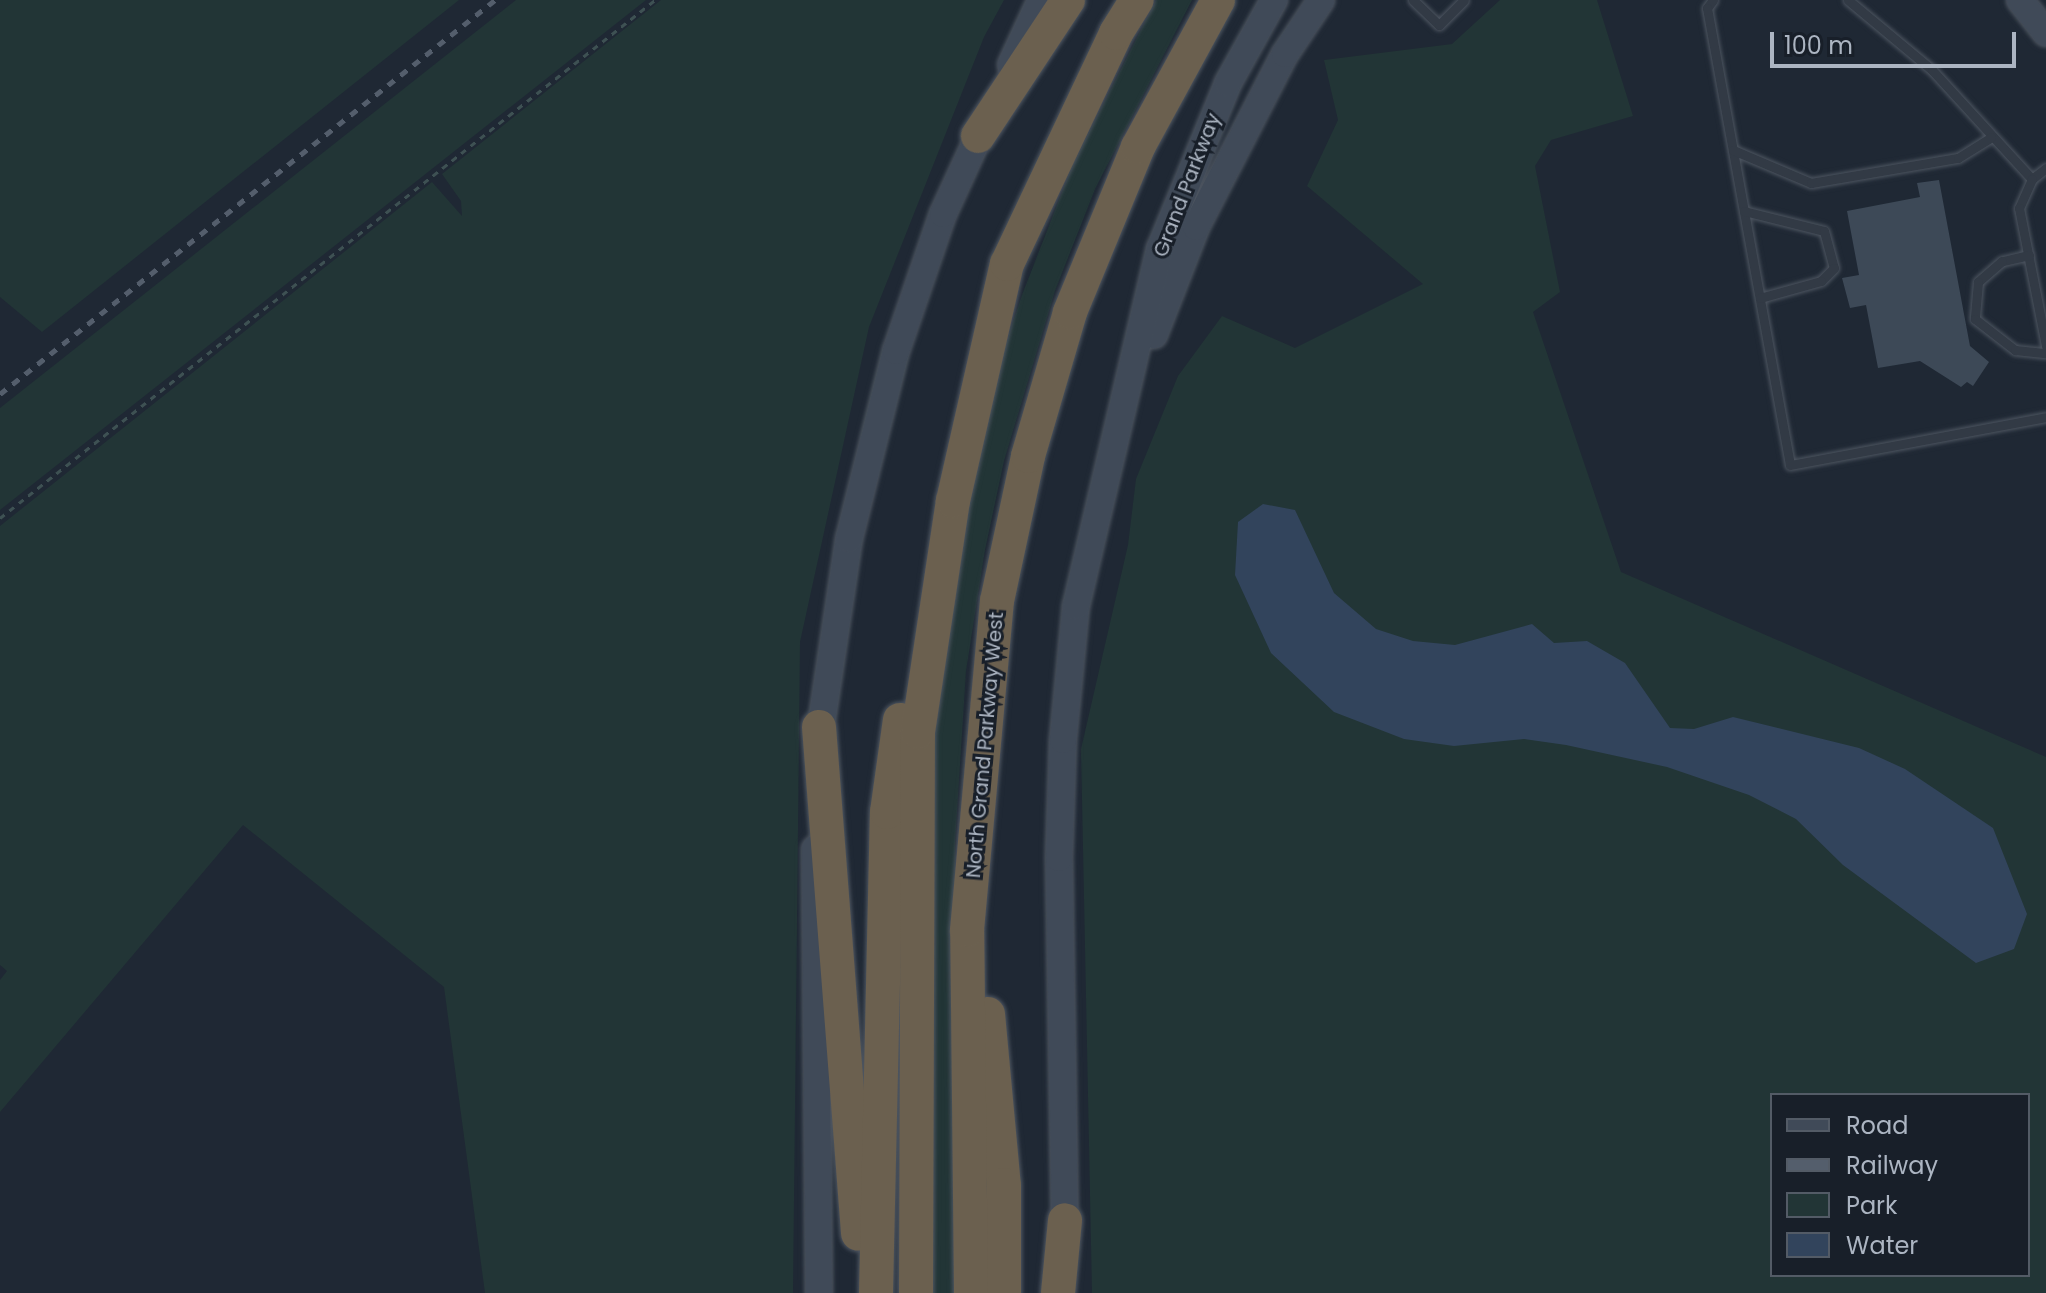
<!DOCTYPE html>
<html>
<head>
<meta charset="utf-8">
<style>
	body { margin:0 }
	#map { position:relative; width:2046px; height:1293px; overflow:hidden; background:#1f2834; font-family:Poppins,sans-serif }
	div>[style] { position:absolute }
	.green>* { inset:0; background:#223536 }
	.water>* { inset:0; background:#32445c }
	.building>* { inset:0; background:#3d4957 }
	.path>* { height:3px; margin-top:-1.5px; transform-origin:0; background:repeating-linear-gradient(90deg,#3e5153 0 6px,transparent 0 12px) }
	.roads { filter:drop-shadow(0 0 2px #4d5560) drop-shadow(0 0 2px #4d5560) }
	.service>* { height:9px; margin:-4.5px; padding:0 4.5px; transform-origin:4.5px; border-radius:4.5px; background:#323a45 }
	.secondary>* { height:26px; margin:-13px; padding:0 13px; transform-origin:13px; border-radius:13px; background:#404a58 }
	.motorway>* { height:34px; margin:-17px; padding:0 17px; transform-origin:17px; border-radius:17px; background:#6b604f }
	.rail>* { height:5px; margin-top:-2.5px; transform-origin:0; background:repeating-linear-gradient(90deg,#545e6c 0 8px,transparent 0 16px) }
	span { translate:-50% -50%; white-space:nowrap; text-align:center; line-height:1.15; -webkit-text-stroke:6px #181f29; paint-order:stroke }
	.street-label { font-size:20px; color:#acb5c2 }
	.legend { position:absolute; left:1770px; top:1093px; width:260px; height:184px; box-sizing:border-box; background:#181f29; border:2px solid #535b66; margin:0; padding:10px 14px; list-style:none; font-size:24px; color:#acb5c2 }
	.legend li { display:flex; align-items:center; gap:16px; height:40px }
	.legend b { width:40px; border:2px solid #535b66 }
	.scale { position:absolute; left:1770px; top:32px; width:246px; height:36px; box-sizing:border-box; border:4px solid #acb5c2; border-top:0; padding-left:10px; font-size:24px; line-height:28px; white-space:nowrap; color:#acb5c2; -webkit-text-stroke:6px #181f29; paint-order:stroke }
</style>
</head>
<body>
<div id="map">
	<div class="green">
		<div style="clip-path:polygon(0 0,459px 0,42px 332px,0 297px)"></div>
		<div style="clip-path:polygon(516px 0,646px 0,0 510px,0 408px)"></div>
		<div style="clip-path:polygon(661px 0,1004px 0,984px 37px,869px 327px,800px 642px,793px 1293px,485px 1293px,444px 987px,243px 825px,0 1112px,0 980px,7px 971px,0 965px,0 526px,432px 182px,462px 216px,461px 201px,442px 174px)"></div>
		<div style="clip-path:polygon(1156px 0,1192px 0,1095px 189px,1055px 291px,1004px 461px,985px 550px,966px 671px,955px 843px,961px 1293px,930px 1293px,925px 855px,944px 611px,1002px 355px,1022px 295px,1073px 164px)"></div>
		<div style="clip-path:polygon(evenodd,1500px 0,1597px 0,1633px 116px,1551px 140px,1535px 166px,1560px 292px,1533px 312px,1621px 572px,2046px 757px,2046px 1293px,1092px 1293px,1081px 749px,1128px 545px,1136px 479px,1178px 376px,1222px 316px,1295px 348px,1423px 284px,1307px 186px,1338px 120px,1324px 60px,1452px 44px,1500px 0,1772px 1095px,2028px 1095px,2028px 1275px,1772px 1275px,1772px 1095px)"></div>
	</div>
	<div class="water">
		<div style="clip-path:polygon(1263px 504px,1295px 510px,1334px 593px,1376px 629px,1413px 641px,1455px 645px,1532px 624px,1554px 643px,1587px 641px,1625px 663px,1670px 728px,1694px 729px,1733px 717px,1859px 748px,1905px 769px,1993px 828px,2027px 914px,2014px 949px,1976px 963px,1843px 865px,1796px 819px,1749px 795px,1667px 767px,1566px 745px,1524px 739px,1454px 746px,1404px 739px,1334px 712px,1271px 653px,1235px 575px,1238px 522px)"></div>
	</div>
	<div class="building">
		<div style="clip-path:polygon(1939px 180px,1970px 346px,1989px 362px,1973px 386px,1967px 382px,1961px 387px,1920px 361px,1878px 368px,1866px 305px,1850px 308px,1842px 278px,1859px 275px,1847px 211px,1920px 197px,1917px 183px)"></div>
	</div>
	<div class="path">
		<div style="left:0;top:518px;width:835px;rotate:-38.34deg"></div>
	</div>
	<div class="roads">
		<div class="service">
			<div style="left:1413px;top:0;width:36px;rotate:44deg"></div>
			<div style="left:1439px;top:25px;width:35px;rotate:-45deg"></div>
			<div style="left:1713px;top:0;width:10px;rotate:127deg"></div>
			<div style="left:1707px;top:8px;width:464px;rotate:79.7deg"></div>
			<div style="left:1790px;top:465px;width:260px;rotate:-10.6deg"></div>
			<div style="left:1848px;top:0;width:109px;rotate:39.8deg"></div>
			<div style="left:1932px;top:70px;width:148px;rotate:47.5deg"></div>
			<div style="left:1733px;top:150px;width:85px;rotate:22.9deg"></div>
			<div style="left:1811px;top:183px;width:149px;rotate:-9.7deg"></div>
			<div style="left:1958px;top:158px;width:39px;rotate:-32deg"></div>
			<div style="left:2046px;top:168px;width:18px;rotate:142deg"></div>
			<div style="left:2032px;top:179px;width:32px;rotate:114deg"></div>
			<div style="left:2019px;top:208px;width:141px;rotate:78.9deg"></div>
			<div style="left:1744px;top:211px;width:82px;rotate:14deg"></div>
			<div style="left:1824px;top:231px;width:38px;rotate:75deg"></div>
			<div style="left:1834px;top:268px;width:18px;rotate:135deg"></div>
			<div style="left:1821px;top:281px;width:63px;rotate:164.4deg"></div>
			<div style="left:2029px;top:255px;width:28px;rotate:167deg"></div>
			<div style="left:2002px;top:261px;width:32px;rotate:139deg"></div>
			<div style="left:1978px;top:282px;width:37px;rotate:95deg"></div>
			<div style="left:1975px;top:319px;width:51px;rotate:37.8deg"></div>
			<div style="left:2015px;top:350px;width:31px;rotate:6deg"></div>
		</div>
		<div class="secondary">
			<div style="left:2020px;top:0;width:42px;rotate:51.8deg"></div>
			<div style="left:1011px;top:65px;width:72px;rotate:-65.2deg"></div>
			<div style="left:1154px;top:335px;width:116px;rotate:-68.7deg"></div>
			<div style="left:1196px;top:227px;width:195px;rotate:-62.8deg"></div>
			<div style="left:1285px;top:54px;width:65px;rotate:-56.3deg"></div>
			<div style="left:818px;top:746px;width:209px;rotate:-81.5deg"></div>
			<div style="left:849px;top:539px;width:194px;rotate:-76deg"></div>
			<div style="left:896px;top:351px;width:145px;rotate:-71.1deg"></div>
			<div style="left:943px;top:214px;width:106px;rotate:-65.4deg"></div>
			<div style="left:815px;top:849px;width:444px;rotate:89.5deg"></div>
			<div style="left:1065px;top:1237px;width:379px;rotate:-90.9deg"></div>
			<div style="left:1059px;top:858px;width:118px;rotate:-88.1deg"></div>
			<div style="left:1063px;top:740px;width:135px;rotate:-84.5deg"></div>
			<div style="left:1076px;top:606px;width:367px;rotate:-76.8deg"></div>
			<div style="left:1160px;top:249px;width:179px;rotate:-67.7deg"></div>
			<div style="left:1228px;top:83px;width:95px;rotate:-61deg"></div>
		</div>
		<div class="motorway">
			<div style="left:978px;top:136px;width:163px;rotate:-56.5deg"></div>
			<div style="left:819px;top:727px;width:508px;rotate:85.59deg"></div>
			<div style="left:988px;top:1014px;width:172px;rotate:84.7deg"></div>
			<div style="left:1004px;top:1185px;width:108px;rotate:90deg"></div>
			<div style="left:876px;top:1293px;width:481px;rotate:-88.7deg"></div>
			<div style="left:887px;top:812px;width:93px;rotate:-82deg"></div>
			<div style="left:916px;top:1293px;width:561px;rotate:-89.8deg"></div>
			<div style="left:918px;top:732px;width:234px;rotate:-81.4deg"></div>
			<div style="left:953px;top:501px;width:243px;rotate:-77.2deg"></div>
			<div style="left:1007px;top:264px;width:255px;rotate:-64.7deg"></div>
			<div style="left:1116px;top:33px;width:39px;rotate:-58deg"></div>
			<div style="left:971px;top:1293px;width:363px;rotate:-90.6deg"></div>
			<div style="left:967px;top:930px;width:330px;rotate:-84.8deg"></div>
			<div style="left:997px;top:601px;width:148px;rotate:-77.9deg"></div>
			<div style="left:1028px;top:456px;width:150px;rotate:-73.7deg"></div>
			<div style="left:1070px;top:312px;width:178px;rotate:-67.6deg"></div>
			<div style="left:1138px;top:147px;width:167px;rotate:-61.4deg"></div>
			<div style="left:1058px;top:1293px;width:73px;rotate:-84.5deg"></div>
		</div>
	</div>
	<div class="rail">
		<div style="left:0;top:394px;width:633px;rotate:-38.52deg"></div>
	</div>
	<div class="street-label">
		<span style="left:1187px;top:185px;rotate:-69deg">Grand Parkway</span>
		<span style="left:985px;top:745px;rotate:-85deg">North Grand Parkway West</span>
	</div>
	<ul class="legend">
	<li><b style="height:10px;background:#404a58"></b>Road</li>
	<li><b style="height:10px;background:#545e6c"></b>Railway</li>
	<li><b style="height:22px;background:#223536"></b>Park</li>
	<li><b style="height:22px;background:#32445c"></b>Water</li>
	</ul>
	<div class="scale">100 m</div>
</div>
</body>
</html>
